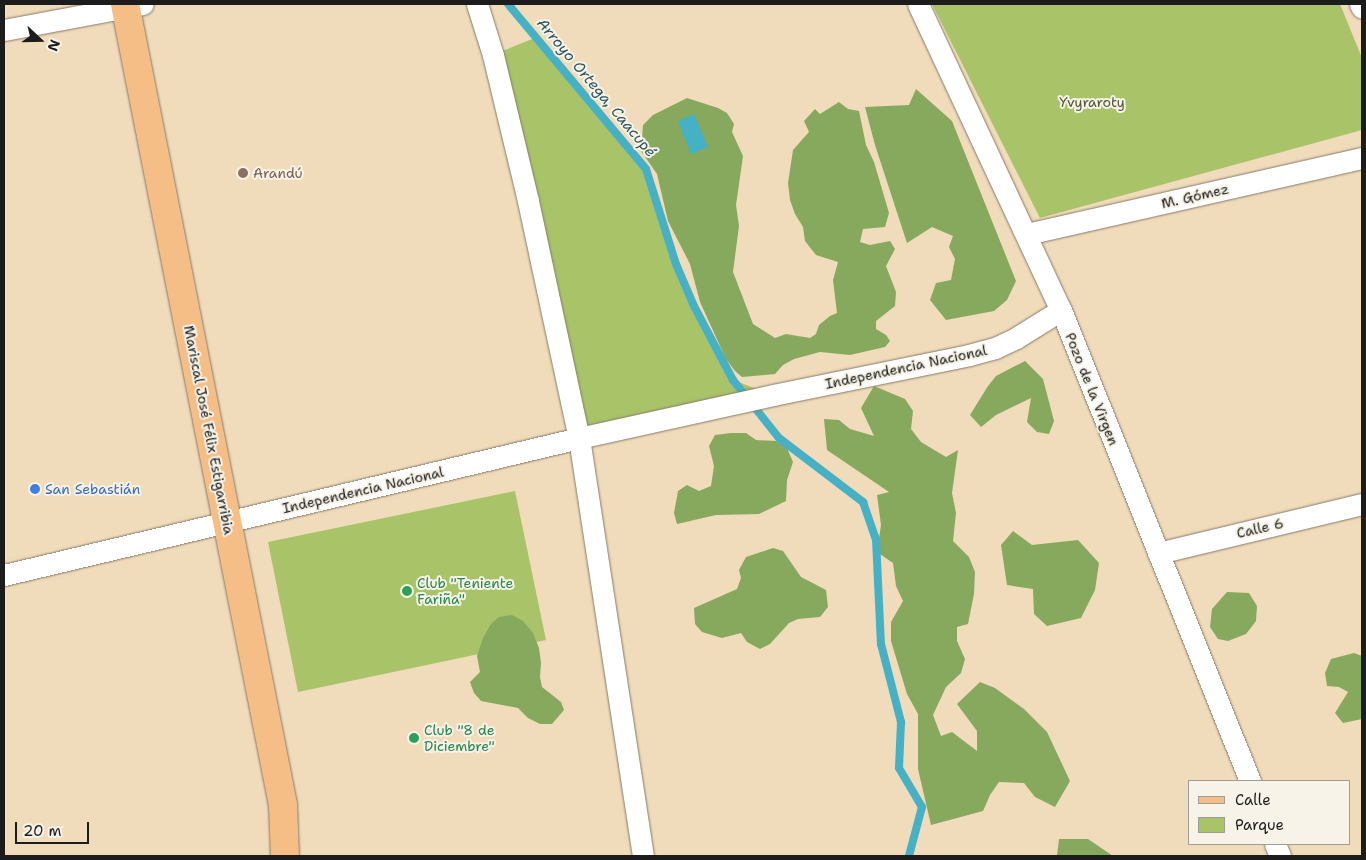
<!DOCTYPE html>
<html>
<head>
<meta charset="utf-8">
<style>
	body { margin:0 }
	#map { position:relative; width:1366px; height:860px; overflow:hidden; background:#f0dbba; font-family:"Shantell Sans",sans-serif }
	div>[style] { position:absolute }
	.green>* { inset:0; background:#a9c369 }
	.forest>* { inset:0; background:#86a95d }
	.water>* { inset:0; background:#46b0c4 }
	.stream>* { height:8px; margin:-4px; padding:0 4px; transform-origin:4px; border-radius:4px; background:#46b0c4 }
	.roads { filter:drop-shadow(0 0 1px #867c6b) drop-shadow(0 0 1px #867c6b) }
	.street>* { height:21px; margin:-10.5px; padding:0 10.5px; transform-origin:10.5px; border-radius:10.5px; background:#fff }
	.primary>* { height:28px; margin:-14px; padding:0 14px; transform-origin:14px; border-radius:14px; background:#f6be87 }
	.dots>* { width:14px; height:14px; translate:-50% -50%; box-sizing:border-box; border:2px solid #f7f3e8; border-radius:50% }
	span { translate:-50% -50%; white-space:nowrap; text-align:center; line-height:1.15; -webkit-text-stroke:4px #f7f3e8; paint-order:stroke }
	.park-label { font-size:14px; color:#4d5637 }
	.education-label { font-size:14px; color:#785e54 }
	.left { translate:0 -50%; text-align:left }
	.street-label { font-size:14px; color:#1c1c1c }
	.shop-label { font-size:14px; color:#366cbe }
	.leisure-label { font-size:14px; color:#27864d }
	.water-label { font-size:15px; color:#2d575f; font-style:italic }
	.frame { position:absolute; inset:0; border:5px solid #1c1c1c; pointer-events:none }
	.legend { position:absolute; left:1188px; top:780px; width:162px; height:65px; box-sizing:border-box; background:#f7f3e8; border:1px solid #9f9d96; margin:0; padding:6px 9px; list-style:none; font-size:15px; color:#1c1c1c }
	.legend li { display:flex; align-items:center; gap:10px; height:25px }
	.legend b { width:25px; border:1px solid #9f9d96 }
	.north { position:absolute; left:15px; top:15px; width:50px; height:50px; -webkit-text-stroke:4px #f7f3e8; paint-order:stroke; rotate:111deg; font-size:14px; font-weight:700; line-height:20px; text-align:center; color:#1c1c1c }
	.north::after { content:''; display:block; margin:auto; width:18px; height:22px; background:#1c1c1c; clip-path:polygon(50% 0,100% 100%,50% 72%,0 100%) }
	.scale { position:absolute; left:15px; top:822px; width:74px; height:22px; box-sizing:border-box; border:2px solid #1c1c1c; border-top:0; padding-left:6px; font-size:15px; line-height:18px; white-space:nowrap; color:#1c1c1c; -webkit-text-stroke:4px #f7f3e8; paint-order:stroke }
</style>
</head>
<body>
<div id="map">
	<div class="green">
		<div style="clip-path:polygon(932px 4px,1340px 4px,1362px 58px,1362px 130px,1040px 218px)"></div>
		<div style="clip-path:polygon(537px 37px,646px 169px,676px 264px,694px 306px,733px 380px,773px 395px,579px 438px,493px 55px)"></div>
		<div style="clip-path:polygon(515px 491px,546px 640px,298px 692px,268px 542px)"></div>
	</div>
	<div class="forest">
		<div style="clip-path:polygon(916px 89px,952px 121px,1016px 281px,1007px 300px,994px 311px,946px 320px,930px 300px,936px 283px,951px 280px,955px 259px,949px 247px,953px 236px,932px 227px,907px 243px,875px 145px,865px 107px,909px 105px)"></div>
		<div style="clip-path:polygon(687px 98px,718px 108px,727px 113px,734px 124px,732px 132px,743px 156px,736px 205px,739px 226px,733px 272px,753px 324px,775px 338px,786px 334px,810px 338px,816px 334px,819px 325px,830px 316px,837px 313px,833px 280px,838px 262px,816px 255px,805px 241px,803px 227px,795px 214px,790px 200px,788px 183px,793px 150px,809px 132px,804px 121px,815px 109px,820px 114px,839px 102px,848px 109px,859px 111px,866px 145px,874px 162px,889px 213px,885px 227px,863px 229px,860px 242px,870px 245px,890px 241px,895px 249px,886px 266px,896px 292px,895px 306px,876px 321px,876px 329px,886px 335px,890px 341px,885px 347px,850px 355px,820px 352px,794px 359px,783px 365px,775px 374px,742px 377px,735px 371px,726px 359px,700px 302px,690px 264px,668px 221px,657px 174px,641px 151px,643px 125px,653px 115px)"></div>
		<div style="clip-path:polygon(1025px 361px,1043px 379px,1054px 421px,1049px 434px,1037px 432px,1027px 422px,1031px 398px,996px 415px,981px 427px,970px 415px,988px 386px,996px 376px)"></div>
		<div style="clip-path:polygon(874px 386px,905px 399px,913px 411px,911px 429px,921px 442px,946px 457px,958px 450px,952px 493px,956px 513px,953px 541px,969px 557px,975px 572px,974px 594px,968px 624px,957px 627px,957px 641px,965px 659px,961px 673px,946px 687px,933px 715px,941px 736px,952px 732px,977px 751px,977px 731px,957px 704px,980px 682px,995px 688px,1024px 709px,1047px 732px,1070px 781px,1055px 807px,1035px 797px,1024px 783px,999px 782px,990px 795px,983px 811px,931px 825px,918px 769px,918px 714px,907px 694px,891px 641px,891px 622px,903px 601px,896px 586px,893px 563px,877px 552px,881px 525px,877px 495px,889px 492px,827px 450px,824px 419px,839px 420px,850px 429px,874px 436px,861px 408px)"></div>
		<div style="clip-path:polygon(731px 433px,746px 433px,756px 440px,776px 441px,787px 448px,793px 462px,787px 480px,786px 501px,759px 514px,716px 515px,677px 524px,674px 513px,678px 491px,687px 485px,699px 491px,711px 486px,714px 466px,709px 446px,715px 435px)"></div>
		<div style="clip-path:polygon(1013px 531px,1032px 545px,1078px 540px,1099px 563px,1095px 590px,1081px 618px,1047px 626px,1034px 614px,1033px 589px,1007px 585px,1001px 545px)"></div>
		<div style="clip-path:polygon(773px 548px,783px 551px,801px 577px,826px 590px,828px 607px,820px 617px,798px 619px,789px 623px,770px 644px,760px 649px,747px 642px,741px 633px,722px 638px,702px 632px,695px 624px,694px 608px,737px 589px,741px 578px,739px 570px,746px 557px)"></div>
		<div style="clip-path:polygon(1227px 592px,1249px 593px,1257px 606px,1256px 621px,1246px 634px,1228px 641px,1218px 639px,1210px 627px,1212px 609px)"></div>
		<div style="clip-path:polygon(512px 615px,523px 621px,533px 633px,539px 648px,541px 663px,540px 677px,542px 687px,561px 702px,564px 710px,552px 724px,540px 724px,528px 718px,518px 708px,481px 701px,474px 693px,470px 682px,480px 672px,477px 656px,483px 638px,491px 624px,499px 617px)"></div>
		<div style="clip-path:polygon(1354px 653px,1362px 656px,1362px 719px,1343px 723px,1335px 713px,1348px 692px,1339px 687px,1327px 686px,1325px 673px,1331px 659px)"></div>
		<div style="clip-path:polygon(1059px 839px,1088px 839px,1113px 856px,1057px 856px)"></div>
	</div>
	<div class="water">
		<div style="clip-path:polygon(694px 114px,708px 147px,691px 154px,678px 121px)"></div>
	</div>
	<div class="stream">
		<div style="left:508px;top:4px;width:215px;rotate:50.1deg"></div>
		<div style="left:646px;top:169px;width:100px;rotate:72.5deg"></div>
		<div style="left:676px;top:264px;width:46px;rotate:66.8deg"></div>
		<div style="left:694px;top:306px;width:84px;rotate:62.2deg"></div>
		<div style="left:733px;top:380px;width:74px;rotate:51.6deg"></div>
		<div style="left:779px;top:438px;width:106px;rotate:37.3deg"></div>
		<div style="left:863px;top:502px;width:39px;rotate:71deg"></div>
		<div style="left:876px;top:539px;width:105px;rotate:87.3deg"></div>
		<div style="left:881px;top:644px;width:81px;rotate:75.6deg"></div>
		<div style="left:901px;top:722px;width:46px;rotate:92.5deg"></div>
		<div style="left:899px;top:768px;width:45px;rotate:59.5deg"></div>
		<div style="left:922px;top:807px;width:51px;rotate:104.9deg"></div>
	</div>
	<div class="roads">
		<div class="street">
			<div style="left:477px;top:4px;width:53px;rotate:72.6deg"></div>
			<div style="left:493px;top:55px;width:150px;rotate:76.5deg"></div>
			<div style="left:528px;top:201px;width:242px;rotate:77.9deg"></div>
			<div style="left:579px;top:438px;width:423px;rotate:81.3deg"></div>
			<div style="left:918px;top:4px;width:338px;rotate:65deg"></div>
			<div style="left:1061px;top:310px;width:508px;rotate:68.14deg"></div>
			<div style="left:1360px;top:4px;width:4px;rotate:63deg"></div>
			<div style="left:4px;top:30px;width:141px;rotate:-10.6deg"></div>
			<div style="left:1027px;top:234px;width:344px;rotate:-12.8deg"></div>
			<div style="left:1158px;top:553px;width:210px;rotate:-13.5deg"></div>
			<div style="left:4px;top:575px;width:591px;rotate:-13.4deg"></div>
			<div style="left:579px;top:438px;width:199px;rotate:-12.5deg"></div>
			<div style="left:773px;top:395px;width:200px;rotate:-11.5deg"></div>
			<div style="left:969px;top:355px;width:27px;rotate:-15deg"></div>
			<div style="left:995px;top:348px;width:23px;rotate:-25deg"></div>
			<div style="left:1016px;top:338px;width:53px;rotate:-31.9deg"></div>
			<div style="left:1275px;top:844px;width:13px;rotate:67deg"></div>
		</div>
		<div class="primary">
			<div style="left:125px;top:4px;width:816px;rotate:78.84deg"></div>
			<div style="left:283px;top:805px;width:51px;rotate:87.8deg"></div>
		</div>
	</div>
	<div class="dots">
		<div style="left:243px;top:173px;background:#8d6e63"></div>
		<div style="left:35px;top:489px;background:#3f7fe0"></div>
		<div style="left:407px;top:591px;background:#2e9e5b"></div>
		<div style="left:414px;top:738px;background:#2e9e5b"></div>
	</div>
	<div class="park-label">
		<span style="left:1092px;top:102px">Yvyraroty</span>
	</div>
	<div class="education-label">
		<span class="left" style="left:253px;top:173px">Arandú</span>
	</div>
	<div class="street-label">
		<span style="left:1195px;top:196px;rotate:-13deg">M. Gómez</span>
		<span style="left:906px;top:367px;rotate:-12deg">Independencia Nacional</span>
		<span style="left:1092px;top:389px;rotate:68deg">Pozo de la Virgen</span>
		<span style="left:209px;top:430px;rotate:79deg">Mariscal José Félix Estigarribia</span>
		<span style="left:363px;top:490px;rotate:-13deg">Independencia Nacional</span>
		<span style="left:1260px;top:528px;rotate:-13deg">Calle 6</span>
	</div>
	<div class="shop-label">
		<span class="left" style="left:45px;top:489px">San Sebastián</span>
	</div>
	<div class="leisure-label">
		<span class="left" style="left:417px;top:591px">Club "Teniente<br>Fariña"</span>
		<span class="left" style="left:424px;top:738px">Club "8 de<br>Diciembre"</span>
	</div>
	<div class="water-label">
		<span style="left:596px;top:88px;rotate:50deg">Arroyo Ortega, Caacupé</span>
	</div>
	<div class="frame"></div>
	<ul class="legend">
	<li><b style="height:6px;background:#f6be87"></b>Calle</li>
	<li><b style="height:14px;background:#a9c369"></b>Parque</li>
	</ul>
	<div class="north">N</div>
	<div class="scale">20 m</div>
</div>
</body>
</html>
